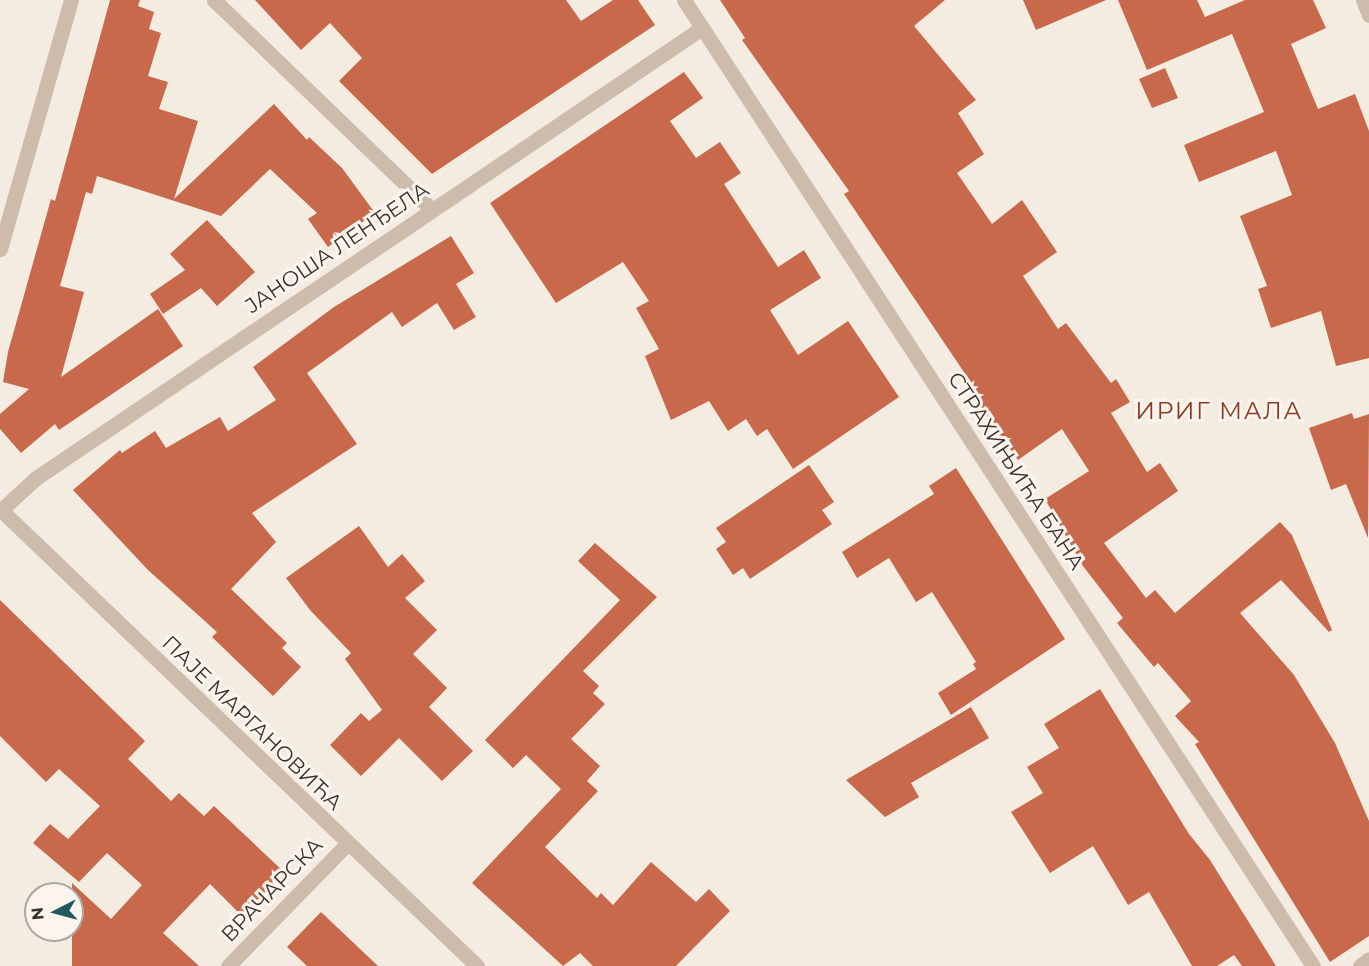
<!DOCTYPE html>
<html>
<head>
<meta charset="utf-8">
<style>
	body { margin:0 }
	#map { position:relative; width:1369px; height:966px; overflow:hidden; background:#f4ebe1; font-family:Montserrat,sans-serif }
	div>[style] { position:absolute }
	.building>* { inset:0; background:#c8694b }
	.minor>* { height:15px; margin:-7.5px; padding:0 7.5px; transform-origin:7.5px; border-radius:7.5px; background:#cdbbac }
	span { translate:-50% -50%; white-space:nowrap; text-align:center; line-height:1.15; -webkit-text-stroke:6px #fbf5ee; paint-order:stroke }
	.street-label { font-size:21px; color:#3b302b }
	.quarter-label { font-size:24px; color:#8c3b22; letter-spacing:1.5px }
	.north { position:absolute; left:24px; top:882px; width:60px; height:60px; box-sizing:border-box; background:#fbf5ee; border:2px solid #aea6a0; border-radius:50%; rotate:264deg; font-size:16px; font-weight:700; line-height:24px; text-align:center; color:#3b302b }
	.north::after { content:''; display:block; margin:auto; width:21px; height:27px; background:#1f5a5e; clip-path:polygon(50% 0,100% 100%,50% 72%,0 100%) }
</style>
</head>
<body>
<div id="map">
	<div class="building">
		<div style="clip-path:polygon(110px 0,140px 0,138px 6px,154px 12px,149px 29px,161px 33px,148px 76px,168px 82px,159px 109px,198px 121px,174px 199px,274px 104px,307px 140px,309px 137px,342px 168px,375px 213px,328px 247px,308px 219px,317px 213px,270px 169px,221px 216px,97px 176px,92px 194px,86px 192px,60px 286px,84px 292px,61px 377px,158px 309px,183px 346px,59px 430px,55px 424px,21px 453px,0 429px,0 414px,29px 389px,3px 382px,8px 352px,51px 199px,55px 201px)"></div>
		<div style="clip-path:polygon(255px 0,566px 0,581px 21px,613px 0,638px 0,655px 25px,432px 174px,339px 81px,362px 58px,330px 23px,301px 50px)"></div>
		<div style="clip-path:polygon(720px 0,945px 0,914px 26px,976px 100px,958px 113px,984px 154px,957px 173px,992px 224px,1022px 200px,1057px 252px,1023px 276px,1058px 329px,1066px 323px,1111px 383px,1116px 379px,1130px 402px,1111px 413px,1147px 472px,1160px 463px,1178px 491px,1104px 543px,1146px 598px,1155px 590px,1175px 613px,1280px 522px,1292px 535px,1332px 630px,1329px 632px,1281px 580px,1240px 613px,1294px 675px,1335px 743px,1369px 821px,1369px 936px,1330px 962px,1195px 744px,1199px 742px,1175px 716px,1191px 701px,1158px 663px,1154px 667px,1117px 623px,1123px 618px,1083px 566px,1045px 499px,1089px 471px,1062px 429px,1018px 460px,969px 391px,974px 387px,844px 194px,849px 191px,742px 40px,745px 38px)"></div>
		<div style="clip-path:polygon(1023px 0,1106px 0,1036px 30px)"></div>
		<div style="clip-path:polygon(1118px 0,1197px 0,1205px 17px,1245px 0,1313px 0,1326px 28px,1291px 44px,1318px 109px,1355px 94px,1369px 131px,1369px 358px,1336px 366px,1321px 311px,1271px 328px,1258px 289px,1267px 286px,1240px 216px,1292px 195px,1276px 151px,1199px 182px,1184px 145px,1264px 112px,1232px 34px,1147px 70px)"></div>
		<div style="clip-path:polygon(1165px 68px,1178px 98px,1152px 108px,1139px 79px)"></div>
		<div style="clip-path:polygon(684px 72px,703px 98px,670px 121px,696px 158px,720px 142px,741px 173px,724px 184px,778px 267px,804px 250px,821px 278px,770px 310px,798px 355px,848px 321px,899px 397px,793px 469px,767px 429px,757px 436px,746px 419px,728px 431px,709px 401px,671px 420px,645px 356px,659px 349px,636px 308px,649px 301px,623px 262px,556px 303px,490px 203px)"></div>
		<div style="clip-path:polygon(207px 220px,255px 272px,217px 306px,201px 288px,163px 314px,150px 294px,185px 270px,170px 254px)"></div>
		<div style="clip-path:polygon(451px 236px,474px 273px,456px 284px,476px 317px,454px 330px,437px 303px,402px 327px,392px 312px,307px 373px,357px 444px,252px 513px,276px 542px,231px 589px,287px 643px,282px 648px,301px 667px,273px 696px,212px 637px,217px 632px,148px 570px,73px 490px,120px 450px,122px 453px,155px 431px,166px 448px,220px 417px,228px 431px,276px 400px,253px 367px,334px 307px)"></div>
		<div style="clip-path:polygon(1352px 413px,1354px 419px,1369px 414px,1368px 538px,1346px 484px,1331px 490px,1309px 428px)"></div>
		<div style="clip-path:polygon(809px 465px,834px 502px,822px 510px,832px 524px,750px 579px,743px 568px,733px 575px,716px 549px,726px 542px,716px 528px)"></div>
		<div style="clip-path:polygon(956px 468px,1065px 639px,951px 715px,938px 693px,976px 669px,973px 664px,976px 662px,932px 592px,916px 602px,889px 558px,857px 578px,842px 552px,934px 494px,929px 486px)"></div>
		<div style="clip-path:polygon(359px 526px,388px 567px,402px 554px,425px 581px,405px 598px,437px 630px,413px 654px,447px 688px,429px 707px,473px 751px,442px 781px,399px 738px,361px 776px,330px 745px,361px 713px,369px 721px,382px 710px,345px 659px,351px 653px,310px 610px,286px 578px)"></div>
		<div style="clip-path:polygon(595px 543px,657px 597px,583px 671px,599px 686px,593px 693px,605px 704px,571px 739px,600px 766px,587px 781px,598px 791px,545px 847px,597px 898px,601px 893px,613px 905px,651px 862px,696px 902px,709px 889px,730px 911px,676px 966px,593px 966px,580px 953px,563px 966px,472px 883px,561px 789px,526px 755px,513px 768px,485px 740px,620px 600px,578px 561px)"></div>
		<div style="clip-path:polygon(0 600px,145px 741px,128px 759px,171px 801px,179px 793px,204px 816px,214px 806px,284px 872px,242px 916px,210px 884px,163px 933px,199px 966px,72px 966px,72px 883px,111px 919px,142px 885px,107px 853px,79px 882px,33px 843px,50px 824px,68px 839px,100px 806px,59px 769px,46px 782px,0 736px)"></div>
		<div style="clip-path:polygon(1100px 689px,1189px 834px,1210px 860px,1276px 966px,1242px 966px,1234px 955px,1217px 966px,1192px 966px,1149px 892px,1128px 905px,1093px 846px,1050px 873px,1011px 812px,1043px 793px,1027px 767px,1059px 748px,1044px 724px)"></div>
		<div style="clip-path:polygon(971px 707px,989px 738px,911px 783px,919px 797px,885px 817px,846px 780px)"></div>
		<div style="clip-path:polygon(321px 912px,378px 966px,307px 966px,287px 947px)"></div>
	</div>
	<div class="minor">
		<div style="left:214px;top:0;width:303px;rotate:43.9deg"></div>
		<div style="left:684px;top:0;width:1153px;rotate:56.93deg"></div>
		<div style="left:1363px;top:0;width:16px;rotate:68deg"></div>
		<div style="left:0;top:249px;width:259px;rotate:-74.1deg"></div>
		<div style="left:0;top:509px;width:661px;rotate:43.77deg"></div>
		<div style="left:1px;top:510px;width:47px;rotate:-42.4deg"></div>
		<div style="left:36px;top:478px;width:804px;rotate:-34.05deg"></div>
		<div style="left:228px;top:966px;width:170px;rotate:-45.7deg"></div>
		<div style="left:1360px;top:966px;width:11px;rotate:-38deg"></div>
	</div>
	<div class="street-label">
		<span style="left:337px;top:248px;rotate:-34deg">ЈАНОША ЛЕНЂЕЛА</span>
		<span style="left:1016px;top:471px;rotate:57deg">СТРАХИЊИЋА БАНА</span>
		<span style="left:252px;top:723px;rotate:44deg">ПАЈЕ МАРГАНОВИЋА</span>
		<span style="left:272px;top:890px;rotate:-46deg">ВРАЧАРСКА</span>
	</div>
	<div class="quarter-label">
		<span style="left:1219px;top:411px">ИРИГ МАЛА</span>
	</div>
	<div class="north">N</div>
</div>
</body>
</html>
